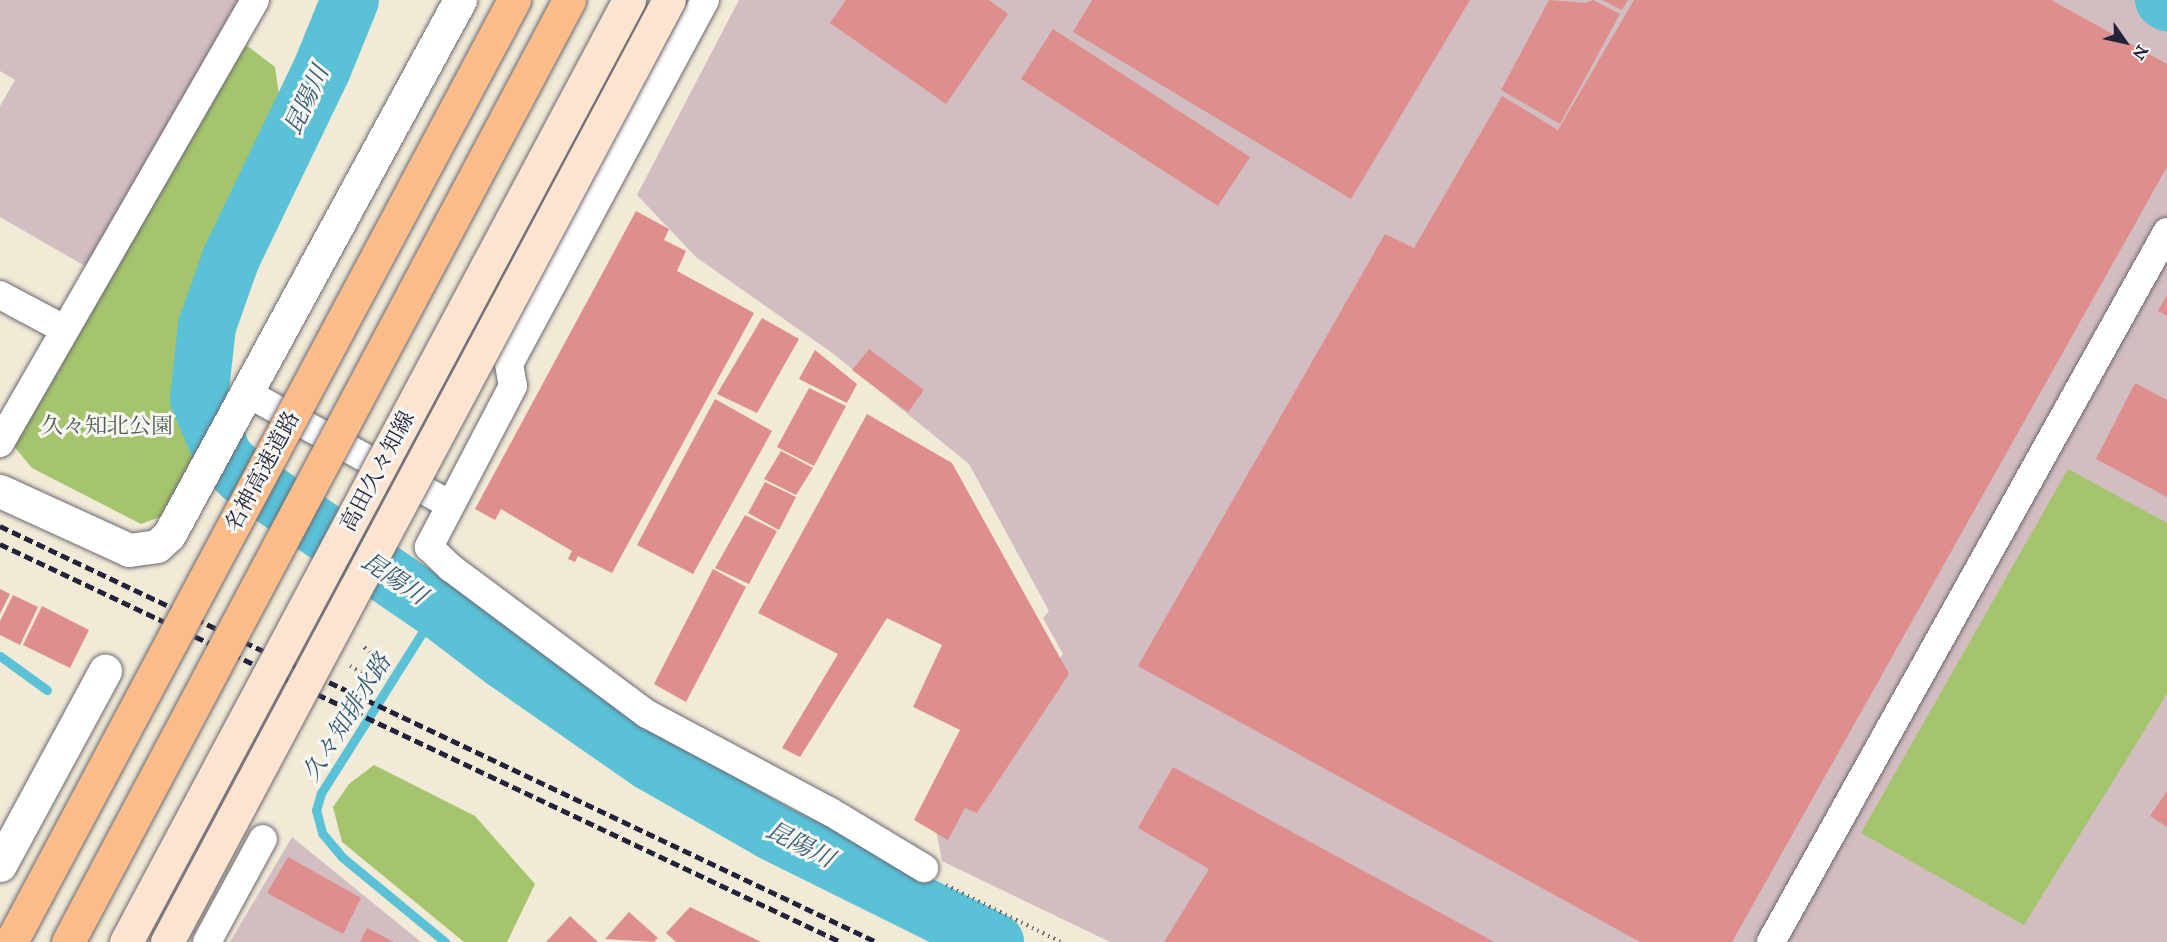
<!DOCTYPE html>
<html>
<head>
<meta charset="utf-8">
<style>
	body { margin:0 }
	#map { position:relative; width:2167px; height:942px; overflow:hidden; background:#f1ead6; font-family:"IM FELL Great Primer","Noto Serif JP",serif }
	div>[style] { position:absolute }
	.industrial>* { inset:0; background:#d2bec1 }
	.green>* { inset:0; background:#a4c56d }
	.stream>* { height:9px; margin:-4.5px; padding:0 4.5px; transform-origin:4.5px; border-radius:4.5px; background:#5ac1d7 }
	.river>* { height:58px; margin:-29px; padding:0 29px; transform-origin:29px; border-radius:29px; background:#5ac1d7 }
	.building>* { inset:0; background:#de8e8d }
	.path>* { height:4px; margin-top:-2px; transform-origin:0; background:repeating-linear-gradient(90deg,#6a6871 0 1.5px,transparent 0 6px) }
	.roads { filter:drop-shadow(0 0 2px #6a6871) drop-shadow(0 0 2px #6a6871) }
	.minor>* { height:28px; margin:-14px; padding:0 14px; transform-origin:14px; border-radius:14px; background:#fff }
	.tertiary>* { height:33px; margin:-16.5px; padding:0 16.5px; transform-origin:16.5px; border-radius:16.5px; background:#fff }
	.rail>* { height:4.5px; margin-top:-2.25px; transform-origin:0; background:repeating-linear-gradient(90deg,#22223b 0 9px,transparent 0 13.5px) }
	.bridges { filter:drop-shadow(0 0 2px #6a6871) drop-shadow(0 0 2px #6a6871) }
	.secondary-bridge>* { height:33px; margin:-16.5px; padding:0 16.5px; transform-origin:16.5px; border-radius:16.5px; background:#fde4d0 }
	.motorway-bridge>* { height:33px; margin:-16.5px; padding:0 16.5px; transform-origin:16.5px; border-radius:16.5px; background:#f9bc8a }
	span { translate:-50% -50%; white-space:nowrap; text-align:center; line-height:1.15; -webkit-text-stroke:6px #f6f6f2; paint-order:stroke }
	.park-label { font-size:22px; color:#505b4c }
	.street-label { font-size:22px; color:#22223b }
	.water-label { font-size:24px; color:#365a72; font-style:italic }
	.north { position:absolute; left:2095px; top:12px; width:60px; height:60px; -webkit-text-stroke:4px #f6f6f2; paint-order:stroke; rotate:124deg; font-size:16px; font-weight:700; line-height:24px; text-align:center; color:#22223b }
	.north::after { content:''; display:block; margin:auto; width:21px; height:27px; background:#22223b; clip-path:polygon(50% 0,100% 100%,50% 72%,0 100%) }
</style>
</head>
<body>
<div id="map">
	<div class="industrial">
		<div style="clip-path:polygon(0 0,252px 0,97px 273px,0 217px,0 106px,15px 80px,0 71px)"></div>
		<div style="clip-path:polygon(739px 0,2147px 0,2167px 16px,2167px 942px,1110px 942px,942px 861px,937px 835px,1063px 654px,1043px 618px,1049px 611px,969px 464px,835px 355px,696px 257px,637px 195px)"></div>
		<div style="clip-path:polygon(292px 837px,421px 942px,230px 942px)"></div>
	</div>
	<div class="green">
		<div style="clip-path:polygon(246px 45px,275px 67px,279px 95px,191px 301px,178px 344px,175px 394px,181px 429px,194px 461px,160px 517px,141px 524px,32px 468px,13px 445px)"></div>
		<div style="clip-path:polygon(2068px 469px,2167px 523px,2167px 694px,2024px 925px,1861px 833px)"></div>
		<div style="clip-path:polygon(374px 765px,475px 816px,535px 884px,507px 942px,464px 942px,342px 842px,333px 807px,349px 784px)"></div>
	</div>
	<div class="stream">
		<div style="left:437px;top:609px;width:218px;rotate:122.2deg"></div>
		<div style="left:321px;top:793px;width:18px;rotate:106deg"></div>
		<div style="left:316px;top:810px;width:24px;rotate:75deg"></div>
		<div style="left:322px;top:833px;width:31px;rotate:50deg"></div>
		<div style="left:342px;top:857px;width:134px;rotate:39.5deg"></div>
		<div style="left:0;top:656px;width:58px;rotate:35.9deg"></div>
	</div>
	<div class="river">
		<div style="left:350px;top:0;width:74px;rotate:112.1deg"></div>
		<div style="left:322px;top:69px;width:210px;rotate:115.7deg"></div>
		<div style="left:231px;top:258px;width:72px;rotate:109.4deg"></div>
		<div style="left:207px;top:326px;width:73px;rotate:96.3deg"></div>
		<div style="left:199px;top:399px;width:64px;rotate:67deg"></div>
		<div style="left:224px;top:458px;width:28px;rotate:44deg"></div>
		<div style="left:244px;top:477px;width:234px;rotate:34.4deg"></div>
		<div style="left:437px;top:609px;width:84px;rotate:37.3deg"></div>
		<div style="left:504px;top:660px;width:177px;rotate:34.9deg"></div>
		<div style="left:649px;top:761px;width:143px;rotate:29.8deg"></div>
		<div style="left:773px;top:832px;width:248px;rotate:26.4deg"></div>
		<div style="left:2164px;top:0;width:4px;rotate:34deg"></div>
	</div>
	<div class="building">
		<div style="clip-path:polygon(846px 0,989px 0,1008px 14px,946px 104px,830px 23px)"></div>
		<div style="clip-path:polygon(1092px 0,1470px 0,1351px 199px,1073px 32px)"></div>
		<div style="clip-path:polygon(1549px 0,1586px 3px,1593px 0,1620px 14px,1560px 124px,1501px 90px)"></div>
		<div style="clip-path:polygon(1602px 0,1628px 0,1622px 10px)"></div>
		<div style="clip-path:polygon(1634px 0,2051px 0,2167px 64px,2167px 167px,1732px 942px,1640px 942px,1138px 666px,1385px 234px,1414px 248px,1502px 96px,1558px 130px)"></div>
		<div style="clip-path:polygon(1053px 29px,1250px 157px,1218px 206px,1021px 79px)"></div>
		<div style="clip-path:polygon(636px 211px,669px 229px,664px 240px,686px 251px,677px 271px,754px 313px,612px 573px,578px 556px,575px 562px,568px 559px,572px 551px,501px 509px,495px 520px,475px 509px)"></div>
		<div style="clip-path:polygon(2167px 295px,2167px 316px,2158px 311px)"></div>
		<div style="clip-path:polygon(762px 318px,799px 339px,757px 413px,717px 394px)"></div>
		<div style="clip-path:polygon(869px 349px,924px 390px,908px 412px,852px 370px)"></div>
		<div style="clip-path:polygon(815px 350px,857px 384px,847px 403px,799px 379px)"></div>
		<div style="clip-path:polygon(2135px 383px,2167px 400px,2167px 497px,2096px 459px)"></div>
		<div style="clip-path:polygon(809px 388px,846px 406px,814px 466px,777px 447px)"></div>
		<div style="clip-path:polygon(715px 399px,772px 431px,693px 574px,637px 545px)"></div>
		<div style="clip-path:polygon(867px 414px,952px 463px,1069px 674px,977px 813px,965px 808px,948px 840px,914px 820px,960px 730px,913px 707px,942px 645px,887px 618px,800px 757px,782px 748px,838px 654px,758px 613px)"></div>
		<div style="clip-path:polygon(781px 451px,813px 468px,796px 495px,764px 479px)"></div>
		<div style="clip-path:polygon(765px 482px,796px 497px,779px 530px,748px 513px)"></div>
		<div style="clip-path:polygon(745px 515px,777px 531px,749px 584px,715px 568px)"></div>
		<div style="clip-path:polygon(713px 569px,746px 587px,686px 702px,654px 684px)"></div>
		<div style="clip-path:polygon(0 589px,10px 594px,0 614px)"></div>
		<div style="clip-path:polygon(13px 595px,38px 607px,20px 645px,0 635px,0 621px)"></div>
		<div style="clip-path:polygon(42px 606px,89px 630px,70px 668px,23px 645px)"></div>
		<div style="clip-path:polygon(1173px 767px,1494px 942px,1164px 942px,1209px 869px,1138px 828px)"></div>
		<div style="clip-path:polygon(2167px 791px,2167px 827px,2150px 816px)"></div>
		<div style="clip-path:polygon(288px 857px,361px 898px,343px 934px,267px 893px)"></div>
		<div style="clip-path:polygon(690px 907px,761px 942px,676px 942px,666px 933px)"></div>
		<div style="clip-path:polygon(629px 912px,658px 938px,654px 942px,605px 939px)"></div>
		<div style="clip-path:polygon(570px 916px,598px 942px,546px 942px)"></div>
		<div style="clip-path:polygon(367px 928px,394px 942px,360px 942px)"></div>
	</div>
	<div class="path">
		<div style="left:350px;top:666px;width:16px;rotate:30deg"></div>
		<div style="left:364px;top:674px;width:13px;rotate:-18deg"></div>
		<div style="left:376px;top:670px;width:13px;rotate:-99deg"></div>
		<div style="left:374px;top:657px;width:18px;rotate:-135deg"></div>
		<div style="left:946px;top:885px;width:128px;rotate:26.4deg"></div>
	</div>
	<div class="roads">
		<div class="minor">
			<div style="left:705px;top:0;width:413px;rotate:118.3deg"></div>
			<div style="left:509px;top:364px;width:22px;rotate:80deg"></div>
			<div style="left:513px;top:386px;width:182px;rotate:117.6deg"></div>
			<div style="left:429px;top:547px;width:30px;rotate:44deg"></div>
			<div style="left:451px;top:568px;width:244px;rotate:36.7deg"></div>
			<div style="left:647px;top:714px;width:206px;rotate:28.1deg"></div>
			<div style="left:829px;top:811px;width:111px;rotate:31deg"></div>
			<div style="left:0;top:295px;width:72px;rotate:28deg"></div>
			<div style="left:247px;top:393px;width:230px;rotate:28.8deg"></div>
			<div style="left:0;top:443px;width:511px;rotate:-60.07deg"></div>
			<div style="left:207px;top:942px;width:117px;rotate:-61.5deg"></div>
			<div style="left:1771px;top:942px;width:813px;rotate:-60.85deg"></div>
		</div>
		<div class="tertiary">
			<div style="left:0;top:491px;width:142px;rotate:24.6deg"></div>
			<div style="left:129px;top:550px;width:28px;rotate:-8deg"></div>
			<div style="left:157px;top:546px;width:16px;rotate:-43deg"></div>
			<div style="left:169px;top:535px;width:609px;rotate:-61.46deg"></div>
			<div style="left:0;top:865px;width:221px;rotate:-61.6deg"></div>
		</div>
	</div>
	<div class="rail">
		<div style="left:0;top:526px;width:971px;rotate:25.38deg"></div>
		<div style="left:0;top:544px;width:930px;rotate:25.33deg"></div>
	</div>
	<div class="bridges">
		<div class="secondary-bridge">
			<div style="left:126px;top:942px;width:1068px;rotate:-61.9deg"></div>
			<div style="left:167px;top:942px;width:1067px;rotate:-61.95deg"></div>
		</div>
		<div class="motorway-bridge">
			<div style="left:11px;top:942px;width:1068px;rotate:-61.9deg"></div>
			<div style="left:68px;top:942px;width:1067px;rotate:-61.99deg"></div>
		</div>
	</div>
	<div class="park-label">
		<span style="left:107px;top:426px">久々知北公園</span>
	</div>
	<div class="street-label">
		<span style="left:262px;top:471px;rotate:-62deg">名神高速道路</span>
		<span style="left:377px;top:471px;rotate:-62deg">高田久々知線</span>
	</div>
	<div class="water-label">
		<span style="left:307px;top:100px;rotate:-65deg">昆陽川</span>
		<span style="left:394px;top:579px;rotate:34deg">昆陽川</span>
		<span style="left:347px;top:718px;rotate:-58deg">久々知排水路</span>
		<span style="left:800px;top:845px;rotate:27deg">昆陽川</span>
	</div>
	<div class="north">N</div>
</div>
</body>
</html>
